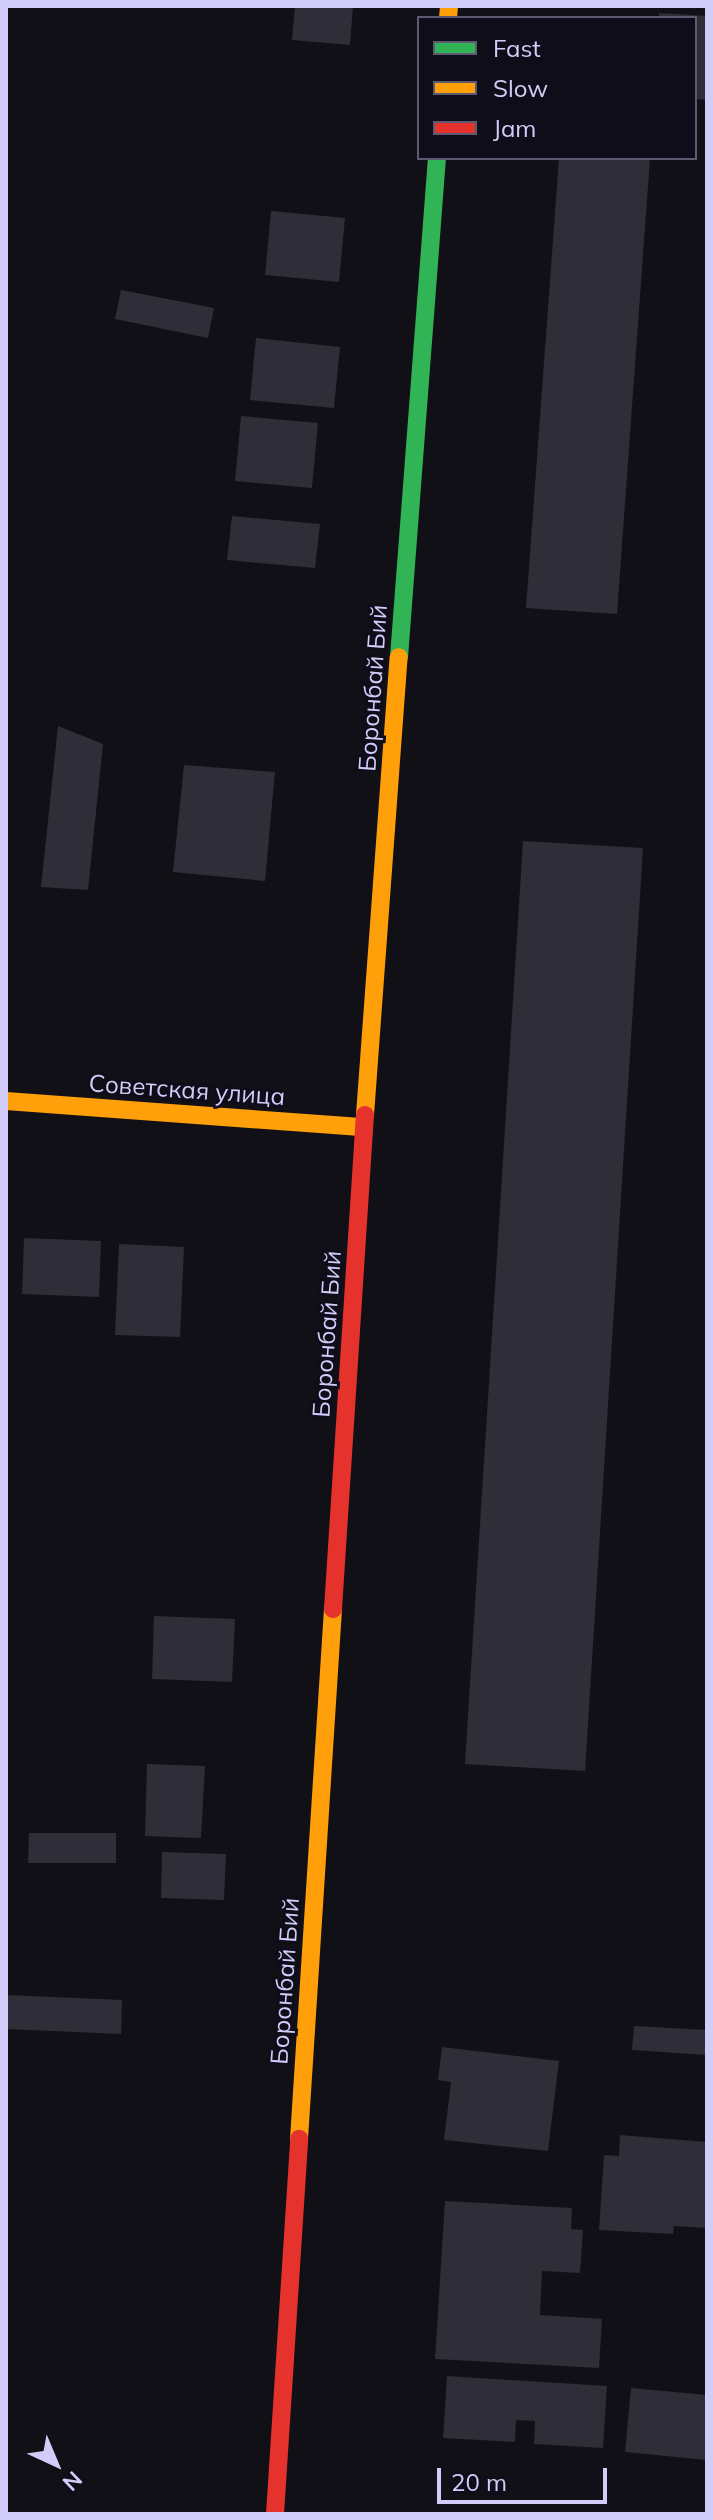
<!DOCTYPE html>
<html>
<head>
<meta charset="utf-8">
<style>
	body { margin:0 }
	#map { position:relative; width:713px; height:2520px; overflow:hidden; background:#111016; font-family:Mulish,sans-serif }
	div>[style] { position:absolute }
	.building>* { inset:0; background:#2f2d38 }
	.fast>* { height:18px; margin:-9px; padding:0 9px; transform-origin:9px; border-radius:9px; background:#30b455 }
	.slow>* { height:18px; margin:-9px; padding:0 9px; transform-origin:9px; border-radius:9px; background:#ff9f0a }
	.jam>* { height:18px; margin:-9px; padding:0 9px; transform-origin:9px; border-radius:9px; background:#e5322d }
	span { translate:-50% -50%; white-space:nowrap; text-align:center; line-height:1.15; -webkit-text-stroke:6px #0f0d19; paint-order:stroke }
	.street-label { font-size:24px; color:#d2ccf8 }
	.frame { position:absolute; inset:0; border:8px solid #d2ccf8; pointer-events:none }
	.legend { position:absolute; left:417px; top:16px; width:280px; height:144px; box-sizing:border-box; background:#0f0d19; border:2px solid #5d5972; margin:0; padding:10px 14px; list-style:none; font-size:24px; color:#d2ccf8 }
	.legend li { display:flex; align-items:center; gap:16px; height:40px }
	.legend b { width:40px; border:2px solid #5d5972 }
	.north { position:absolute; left:16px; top:2424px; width:80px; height:80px; -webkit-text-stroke:6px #0f0d19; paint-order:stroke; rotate:136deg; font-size:22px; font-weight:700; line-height:32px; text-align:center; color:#d2ccf8 }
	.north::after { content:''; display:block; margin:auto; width:28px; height:36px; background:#d2ccf8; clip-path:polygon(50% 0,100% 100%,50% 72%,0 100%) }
	.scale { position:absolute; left:437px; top:2468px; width:170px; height:36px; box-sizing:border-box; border:4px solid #d2ccf8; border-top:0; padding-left:10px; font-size:24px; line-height:28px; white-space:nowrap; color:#d2ccf8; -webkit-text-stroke:6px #0f0d19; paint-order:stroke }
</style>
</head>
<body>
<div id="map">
	<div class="building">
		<div style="clip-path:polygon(295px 6px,353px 6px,350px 45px,292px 40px)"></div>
		<div style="clip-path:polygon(659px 13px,707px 16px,707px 100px,695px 99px,695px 18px,659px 18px)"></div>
		<div style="clip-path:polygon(559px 158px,650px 158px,617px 614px,526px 608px)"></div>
		<div style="clip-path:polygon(271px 211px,345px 218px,339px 282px,265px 275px)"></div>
		<div style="clip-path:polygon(121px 290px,214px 308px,208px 338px,115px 319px)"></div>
		<div style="clip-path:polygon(256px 338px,340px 347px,334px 408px,250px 400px)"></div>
		<div style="clip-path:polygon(241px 416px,318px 423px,312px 488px,235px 481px)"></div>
		<div style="clip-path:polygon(232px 516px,320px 524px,315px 568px,227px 560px)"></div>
		<div style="clip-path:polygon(58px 726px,103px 744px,88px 890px,41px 887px)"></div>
		<div style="clip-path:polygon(184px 765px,275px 772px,265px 881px,173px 872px)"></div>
		<div style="clip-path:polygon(523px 841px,643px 848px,585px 1771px,465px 1764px)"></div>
		<div style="clip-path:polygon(24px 1238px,101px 1241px,99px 1297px,22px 1294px)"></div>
		<div style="clip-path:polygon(119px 1244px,184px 1247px,180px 1337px,115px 1335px)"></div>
		<div style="clip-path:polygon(154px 1616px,235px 1619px,232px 1682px,152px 1679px)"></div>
		<div style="clip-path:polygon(147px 1764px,205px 1766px,201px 1838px,145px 1836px)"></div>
		<div style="clip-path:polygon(29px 1833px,116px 1833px,116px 1863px,28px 1863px)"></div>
		<div style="clip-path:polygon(162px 1852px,226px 1854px,224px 1900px,161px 1898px)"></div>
		<div style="clip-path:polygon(7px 1995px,122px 2000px,121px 2034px,6px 2029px)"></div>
		<div style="clip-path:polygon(634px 2026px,707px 2030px,707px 2055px,632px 2050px)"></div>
		<div style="clip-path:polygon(442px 2047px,559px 2061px,548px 2151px,444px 2140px,451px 2082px,438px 2080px)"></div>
		<div style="clip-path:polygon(620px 2135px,707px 2142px,707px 2228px,674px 2226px,673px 2234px,599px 2230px,604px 2155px,619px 2156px)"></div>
		<div style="clip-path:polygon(445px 2201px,572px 2208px,571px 2229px,583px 2230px,580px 2273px,542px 2271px,540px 2315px,602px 2319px,599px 2368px,435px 2359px)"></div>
		<div style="clip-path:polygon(447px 2376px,607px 2386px,603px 2448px,534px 2444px,535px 2421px,516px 2420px,515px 2442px,443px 2438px)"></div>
		<div style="clip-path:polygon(631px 2388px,707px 2395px,707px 2460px,625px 2452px)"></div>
	</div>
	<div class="fast">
		<div style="left:399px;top:657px;width:500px;rotate:-85.65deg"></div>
	</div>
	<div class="slow">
		<div style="left:448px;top:18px;width:12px;rotate:-85deg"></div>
		<div style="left:6px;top:1101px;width:359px;rotate:4.2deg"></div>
		<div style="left:365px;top:1115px;width:459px;rotate:-85.8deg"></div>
		<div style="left:299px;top:2139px;width:531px;rotate:-86.33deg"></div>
	</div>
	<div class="jam">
		<div style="left:333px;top:1609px;width:495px;rotate:-86.3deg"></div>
		<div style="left:275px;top:2514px;width:376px;rotate:-86.3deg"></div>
	</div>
	<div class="street-label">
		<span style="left:373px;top:688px;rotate:-86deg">Боронбай Бий</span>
		<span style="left:187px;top:1090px;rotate:4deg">Советская улица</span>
		<span style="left:327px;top:1334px;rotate:-86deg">Боронбай Бий</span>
		<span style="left:285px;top:1981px;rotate:-86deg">Боронбай Бий</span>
	</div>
	<div class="frame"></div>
	<ul class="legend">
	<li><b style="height:10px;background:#30b455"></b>Fast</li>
	<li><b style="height:10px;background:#ff9f0a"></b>Slow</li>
	<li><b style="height:10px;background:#e5322d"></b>Jam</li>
	</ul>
	<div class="north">N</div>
	<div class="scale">20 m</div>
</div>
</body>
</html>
